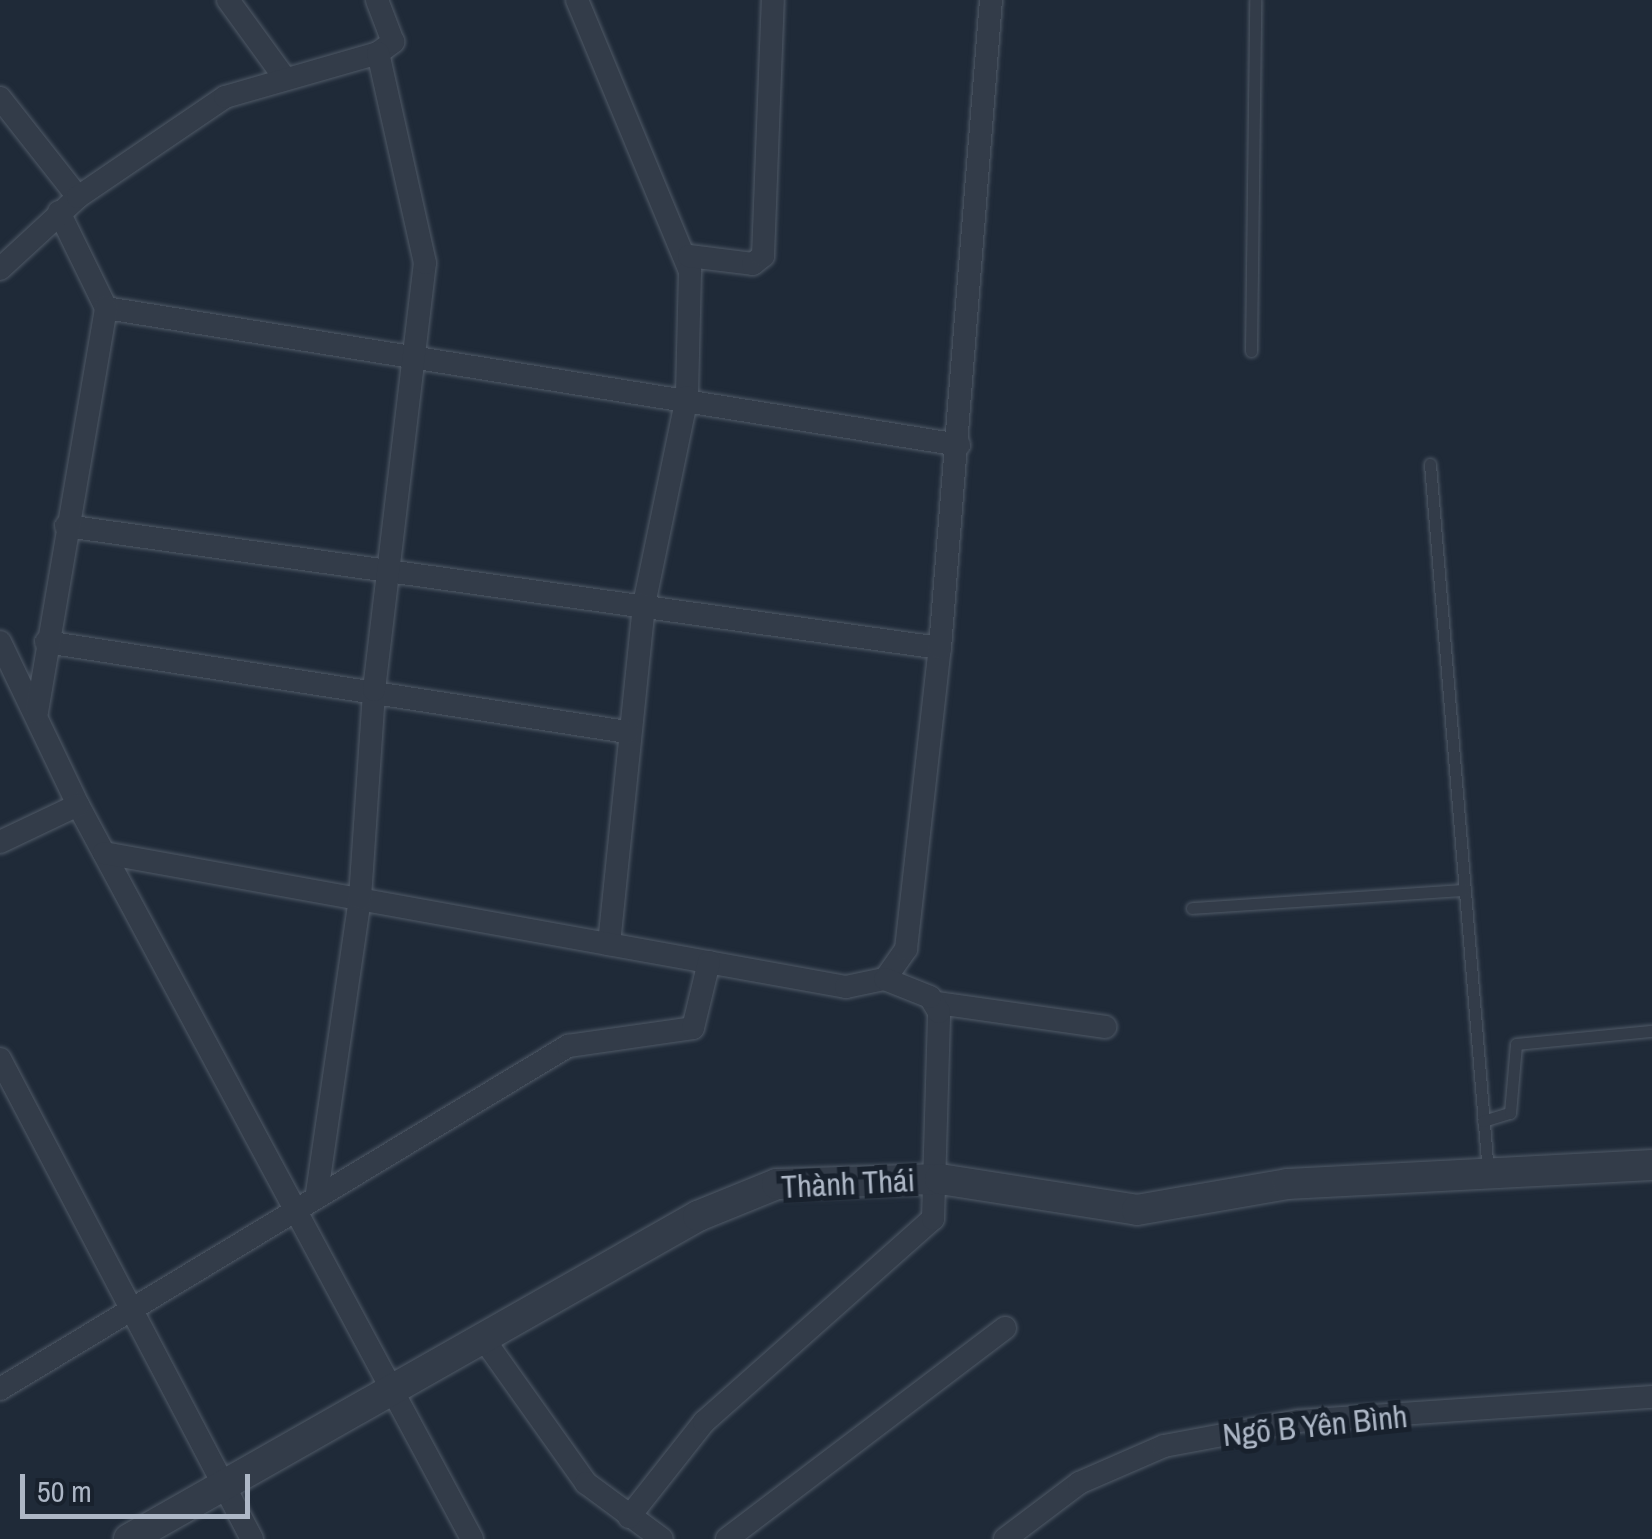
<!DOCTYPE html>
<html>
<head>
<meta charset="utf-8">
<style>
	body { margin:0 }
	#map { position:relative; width:1652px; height:1539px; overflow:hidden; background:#1f2a38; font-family:"Archivo Narrow",sans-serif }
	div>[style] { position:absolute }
	.roads { filter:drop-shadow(0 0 2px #505a67) drop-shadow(0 0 2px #505a67) }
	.service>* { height:11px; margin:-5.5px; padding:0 5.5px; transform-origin:5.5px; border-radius:5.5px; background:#333c49 }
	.minor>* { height:22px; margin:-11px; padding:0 11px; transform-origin:11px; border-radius:11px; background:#333c49 }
	.tertiary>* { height:30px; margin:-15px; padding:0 15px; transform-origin:15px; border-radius:15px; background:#333c49 }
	span { translate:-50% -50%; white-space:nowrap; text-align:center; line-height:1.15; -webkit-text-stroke:10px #18212d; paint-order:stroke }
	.street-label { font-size:32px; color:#adb7c6 }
	.scale { position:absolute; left:20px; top:1474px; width:230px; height:45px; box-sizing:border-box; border:5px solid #adb7c6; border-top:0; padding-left:12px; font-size:30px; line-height:35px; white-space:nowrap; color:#adb7c6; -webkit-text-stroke:8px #18212d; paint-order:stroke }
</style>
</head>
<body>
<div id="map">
	<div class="roads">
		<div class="service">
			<div style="left:1251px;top:351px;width:351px;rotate:-89.3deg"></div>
			<div style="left:1430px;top:464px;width:711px;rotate:85.32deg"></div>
			<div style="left:1192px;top:908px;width:273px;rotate:-3.8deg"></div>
			<div style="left:1483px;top:1121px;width:28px;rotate:-17deg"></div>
			<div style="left:1510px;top:1113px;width:69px;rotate:-85deg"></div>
			<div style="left:1516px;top:1044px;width:137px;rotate:-5.5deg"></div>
		</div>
		<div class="minor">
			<div style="left:228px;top:0;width:95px;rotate:54deg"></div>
			<div style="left:577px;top:0;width:294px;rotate:67.4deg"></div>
			<div style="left:690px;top:271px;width:126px;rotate:91.4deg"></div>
			<div style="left:687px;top:397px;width:212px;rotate:101.7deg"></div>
			<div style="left:644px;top:605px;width:341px;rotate:95.9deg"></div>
			<div style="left:0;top:98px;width:126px;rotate:51.8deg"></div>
			<div style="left:59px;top:212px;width:107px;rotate:63.9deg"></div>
			<div style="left:106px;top:308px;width:864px;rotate:9.12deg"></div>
			<div style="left:689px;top:256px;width:64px;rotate:7.1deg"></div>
			<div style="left:753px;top:264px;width:13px;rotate:-39deg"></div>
			<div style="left:763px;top:256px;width:256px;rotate:-87.8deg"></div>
			<div style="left:0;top:269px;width:106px;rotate:-42.7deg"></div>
			<div style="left:78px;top:197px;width:178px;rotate:-34.2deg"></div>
			<div style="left:225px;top:97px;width:159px;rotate:-16deg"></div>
			<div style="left:378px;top:53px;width:19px;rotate:-36deg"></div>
			<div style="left:393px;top:42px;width:45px;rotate:-110.9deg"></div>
			<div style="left:66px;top:526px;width:882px;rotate:7.95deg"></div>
			<div style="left:0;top:642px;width:181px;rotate:64.4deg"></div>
			<div style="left:78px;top:805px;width:833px;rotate:61.77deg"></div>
			<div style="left:46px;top:642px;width:588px;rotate:8.81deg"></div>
			<div style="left:37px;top:712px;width:410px;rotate:-80.3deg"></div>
			<div style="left:0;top:842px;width:86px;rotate:-25.4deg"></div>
			<div style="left:104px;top:853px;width:754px;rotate:10.24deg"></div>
			<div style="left:846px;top:987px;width:40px;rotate:-12deg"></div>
			<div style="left:885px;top:979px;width:37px;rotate:-55deg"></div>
			<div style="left:906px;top:949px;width:303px;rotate:-83.6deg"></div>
			<div style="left:940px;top:648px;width:650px;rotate:-85.5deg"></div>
			<div style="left:937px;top:1003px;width:170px;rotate:8.1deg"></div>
			<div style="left:0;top:1059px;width:542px;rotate:62.3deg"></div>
			<div style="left:317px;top:1193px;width:298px;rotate:-81.7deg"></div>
			<div style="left:360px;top:898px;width:208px;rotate:-86.1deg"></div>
			<div style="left:374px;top:690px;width:430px;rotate:-83.2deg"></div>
			<div style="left:425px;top:263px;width:215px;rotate:-102.6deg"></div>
			<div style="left:483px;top:1338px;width:178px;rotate:54.6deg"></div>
			<div style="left:586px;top:1483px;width:94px;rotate:36.4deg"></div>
			<div style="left:0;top:1389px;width:664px;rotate:-31.13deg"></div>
			<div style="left:568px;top:1046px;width:126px;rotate:-8.2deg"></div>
			<div style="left:693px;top:1028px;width:68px;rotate:-76.4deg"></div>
			<div style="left:629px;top:1517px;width:121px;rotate:-51.7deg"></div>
			<div style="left:704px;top:1422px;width:306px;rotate:-41.6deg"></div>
			<div style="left:933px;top:1219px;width:207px;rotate:-88.3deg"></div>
			<div style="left:939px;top:1012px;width:17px;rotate:-121deg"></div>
			<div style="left:930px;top:997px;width:48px;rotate:-158.2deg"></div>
			<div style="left:727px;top:1539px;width:349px;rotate:-37.2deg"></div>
			<div style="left:1005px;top:1539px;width:93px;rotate:-37.1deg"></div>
			<div style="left:1079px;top:1483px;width:93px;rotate:-23.5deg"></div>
			<div style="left:1164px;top:1446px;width:136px;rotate:-10.6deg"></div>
			<div style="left:1298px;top:1421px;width:355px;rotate:-3.9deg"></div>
		</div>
		<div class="tertiary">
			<div style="left:129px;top:1539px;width:654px;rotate:-29.58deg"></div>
			<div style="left:698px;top:1216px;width:85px;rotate:-22.1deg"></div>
			<div style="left:777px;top:1184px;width:163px;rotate:-1.8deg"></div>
			<div style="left:940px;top:1179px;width:199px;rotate:8.9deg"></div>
			<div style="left:1137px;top:1210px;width:153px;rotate:-9.8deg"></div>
			<div style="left:1288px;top:1184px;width:364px;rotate:-3deg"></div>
		</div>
	</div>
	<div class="street-label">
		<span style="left:848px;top:1184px;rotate:-3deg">Thành Thái</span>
		<span style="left:1315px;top:1426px;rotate:-6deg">Ngõ B Yên Bình</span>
	</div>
	<div class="scale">50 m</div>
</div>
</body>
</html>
